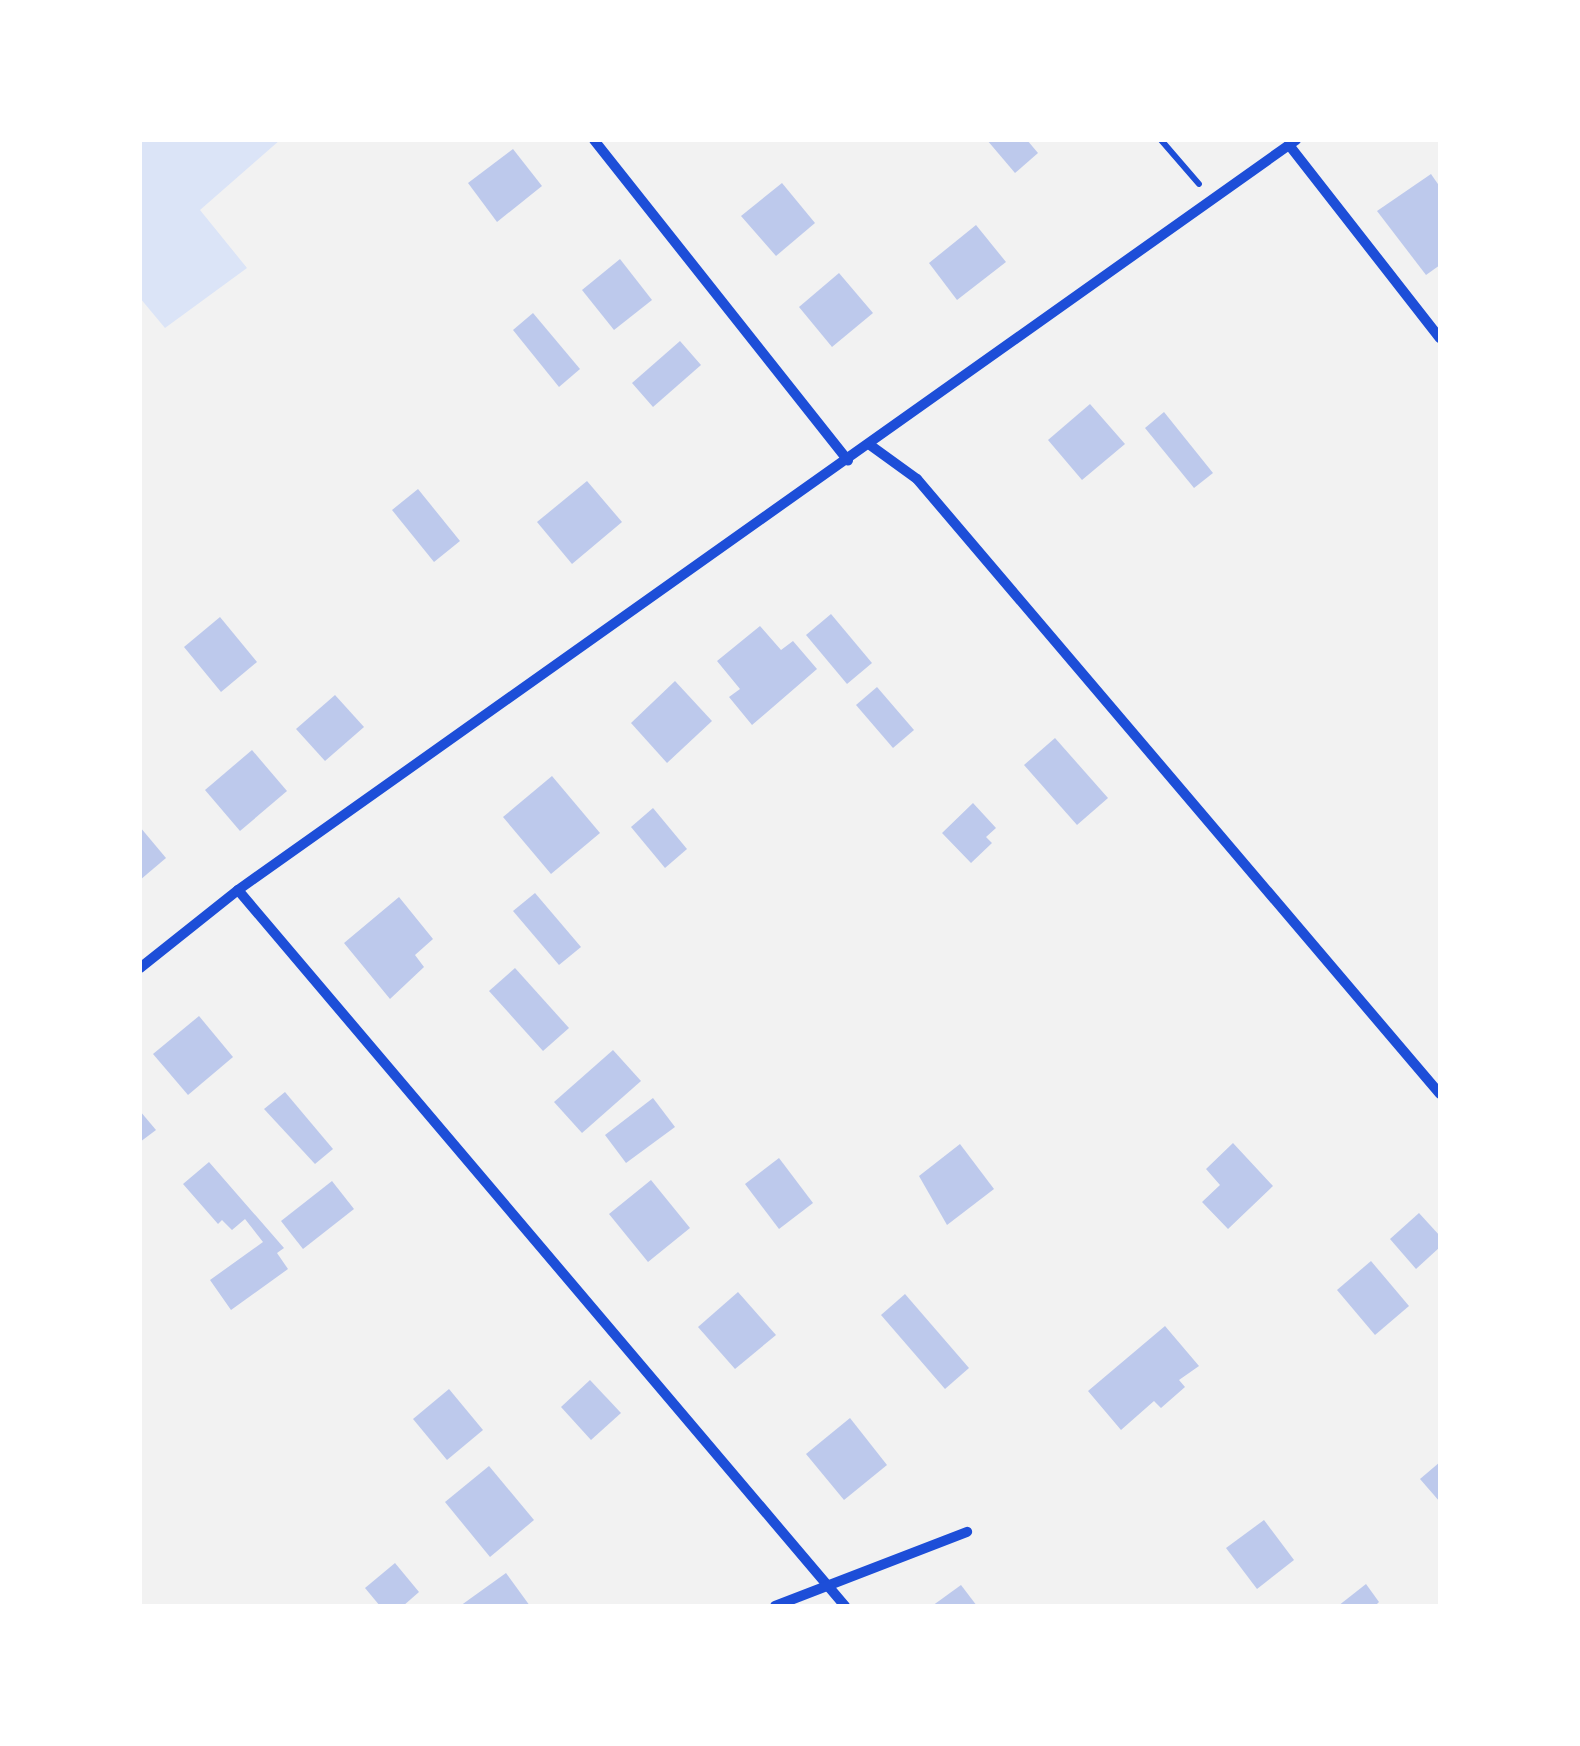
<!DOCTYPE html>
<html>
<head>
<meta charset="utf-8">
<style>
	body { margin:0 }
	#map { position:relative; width:1580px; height:1746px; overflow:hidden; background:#f2f2f2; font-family:"Crimson Pro",serif }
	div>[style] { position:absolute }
	.green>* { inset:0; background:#dbe4f7 }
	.building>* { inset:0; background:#bdc9ec }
	.path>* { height:6px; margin:-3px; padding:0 3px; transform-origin:3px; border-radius:3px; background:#1d4ed8 }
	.minor>* { height:10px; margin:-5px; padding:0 5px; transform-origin:5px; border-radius:5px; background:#1d4ed8 }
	span { translate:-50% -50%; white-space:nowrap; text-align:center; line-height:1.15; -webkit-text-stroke:8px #fff; paint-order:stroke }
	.frame { position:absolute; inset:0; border:142px solid #fff; pointer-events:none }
</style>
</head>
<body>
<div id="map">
	<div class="green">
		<div style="clip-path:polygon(140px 140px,280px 140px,200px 210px,247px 268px,165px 328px,140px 298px)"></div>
	</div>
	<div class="building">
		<div style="clip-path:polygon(987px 140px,1027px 140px,1038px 153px,1015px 173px)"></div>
		<div style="clip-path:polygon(513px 149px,542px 186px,497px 222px,468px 183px)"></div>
		<div style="clip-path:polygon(1431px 174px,1440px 187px,1440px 265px,1426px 275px,1377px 211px)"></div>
		<div style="clip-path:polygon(782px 183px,815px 223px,776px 256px,741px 216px)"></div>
		<div style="clip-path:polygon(976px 225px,1006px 262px,957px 300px,929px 263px)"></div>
		<div style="clip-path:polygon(620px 259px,652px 300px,614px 330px,582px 290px)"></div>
		<div style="clip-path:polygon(839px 273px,873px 313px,832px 347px,799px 307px)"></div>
		<div style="clip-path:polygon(533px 313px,580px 369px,559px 387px,513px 330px)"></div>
		<div style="clip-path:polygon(680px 341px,701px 365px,653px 407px,632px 383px)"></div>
		<div style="clip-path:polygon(1090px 404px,1125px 444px,1082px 480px,1048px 440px)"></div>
		<div style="clip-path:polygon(1164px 412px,1213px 473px,1194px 488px,1145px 428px)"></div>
		<div style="clip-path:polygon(587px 481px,622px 522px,572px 564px,537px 522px)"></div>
		<div style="clip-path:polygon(418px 489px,460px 541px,434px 562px,392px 510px)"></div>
		<div style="clip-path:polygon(831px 614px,872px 663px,847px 684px,806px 635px)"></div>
		<div style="clip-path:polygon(220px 617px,257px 662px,221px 692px,184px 647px)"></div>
		<div style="clip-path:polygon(760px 626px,781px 650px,793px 641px,817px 669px,752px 725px,729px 697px,740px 689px,717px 661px)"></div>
		<div style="clip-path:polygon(675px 681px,712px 721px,667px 763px,631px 723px)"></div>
		<div style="clip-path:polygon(877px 687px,914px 730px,893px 748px,856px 705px)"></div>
		<div style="clip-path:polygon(335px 695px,364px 727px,325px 761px,296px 729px)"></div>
		<div style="clip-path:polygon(1055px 738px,1108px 798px,1077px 825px,1024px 765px)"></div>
		<div style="clip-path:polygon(252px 750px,287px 791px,240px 831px,205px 790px)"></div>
		<div style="clip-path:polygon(552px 776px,600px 833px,551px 874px,503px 817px)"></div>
		<div style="clip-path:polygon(973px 803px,996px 828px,986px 837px,992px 843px,971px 863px,942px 833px)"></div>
		<div style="clip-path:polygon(653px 808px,687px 849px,665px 868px,631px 827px)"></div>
		<div style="clip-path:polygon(140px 827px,166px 858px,140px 880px)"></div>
		<div style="clip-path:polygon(535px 893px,581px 947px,559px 965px,513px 911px)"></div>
		<div style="clip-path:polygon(399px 897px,433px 939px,415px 955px,424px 967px,390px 999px,344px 943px)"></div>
		<div style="clip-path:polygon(515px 968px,569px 1028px,543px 1051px,489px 991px)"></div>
		<div style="clip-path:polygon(199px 1016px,233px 1057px,188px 1095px,153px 1054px)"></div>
		<div style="clip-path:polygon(613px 1050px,641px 1081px,582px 1133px,554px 1102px)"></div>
		<div style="clip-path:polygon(285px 1092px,333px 1149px,315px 1164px,264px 1109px)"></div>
		<div style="clip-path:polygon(653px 1098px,675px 1127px,626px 1163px,605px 1135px)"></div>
		<div style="clip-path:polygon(140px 1111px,156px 1130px,140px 1142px)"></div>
		<div style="clip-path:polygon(1233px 1143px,1273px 1186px,1228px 1229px,1202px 1202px,1220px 1185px,1206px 1169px)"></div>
		<div style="clip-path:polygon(960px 1144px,994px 1189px,947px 1225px,919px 1176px)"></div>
		<div style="clip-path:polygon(779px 1158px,813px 1203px,779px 1229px,745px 1184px)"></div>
		<div style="clip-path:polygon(209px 1162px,284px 1248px,277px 1253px,288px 1269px,231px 1310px,210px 1280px,263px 1242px,245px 1219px,232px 1230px,222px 1220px,218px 1224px,183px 1184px)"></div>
		<div style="clip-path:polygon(651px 1180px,690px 1228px,648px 1262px,609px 1214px)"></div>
		<div style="clip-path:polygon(332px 1181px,354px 1209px,303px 1249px,281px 1221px)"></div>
		<div style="clip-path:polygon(1419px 1213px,1440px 1236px,1440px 1247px,1416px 1269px,1390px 1239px)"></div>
		<div style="clip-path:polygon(1371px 1261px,1409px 1306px,1375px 1335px,1337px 1290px)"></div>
		<div style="clip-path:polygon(738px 1292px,776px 1335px,735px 1369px,698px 1327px)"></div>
		<div style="clip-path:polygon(905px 1294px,969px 1368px,945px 1389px,881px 1315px)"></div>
		<div style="clip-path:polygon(1165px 1326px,1199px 1366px,1179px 1380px,1185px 1387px,1161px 1408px,1154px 1401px,1121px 1430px,1088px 1391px)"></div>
		<div style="clip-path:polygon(590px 1380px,621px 1413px,591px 1440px,561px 1407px)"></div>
		<div style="clip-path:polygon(449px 1389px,483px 1430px,447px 1460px,413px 1419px)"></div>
		<div style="clip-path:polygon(850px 1418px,887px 1465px,844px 1500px,806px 1454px)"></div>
		<div style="clip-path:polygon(1440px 1462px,1440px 1502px,1420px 1479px)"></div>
		<div style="clip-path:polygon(489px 1466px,534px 1520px,490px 1557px,445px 1502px)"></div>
		<div style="clip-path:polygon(1264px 1520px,1294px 1560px,1257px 1589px,1226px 1548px)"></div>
		<div style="clip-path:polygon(395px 1563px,419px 1592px,403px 1606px,380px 1606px,365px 1588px)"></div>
		<div style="clip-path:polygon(506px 1573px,530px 1606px,460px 1606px)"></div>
		<div style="clip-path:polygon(1366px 1584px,1379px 1602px,1375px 1606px,1338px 1606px)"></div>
		<div style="clip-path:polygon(961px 1585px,977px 1606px,932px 1606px)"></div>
	</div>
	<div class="path">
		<div style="left:1161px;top:140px;width:58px;rotate:49.2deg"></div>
	</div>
	<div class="minor">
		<div style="left:594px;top:140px;width:409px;rotate:51.6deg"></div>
		<div style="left:1289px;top:145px;width:245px;rotate:52deg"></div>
		<div style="left:870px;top:445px;width:58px;rotate:35.9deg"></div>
		<div style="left:917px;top:479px;width:807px;rotate:49.62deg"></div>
		<div style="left:238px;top:890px;width:939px;rotate:49.71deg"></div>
		<div style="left:140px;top:968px;width:125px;rotate:-38.5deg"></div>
		<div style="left:238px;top:890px;width:1297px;rotate:-35.33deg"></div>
		<div style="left:775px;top:1606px;width:206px;rotate:-21.1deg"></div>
	</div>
	<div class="frame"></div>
</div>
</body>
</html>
